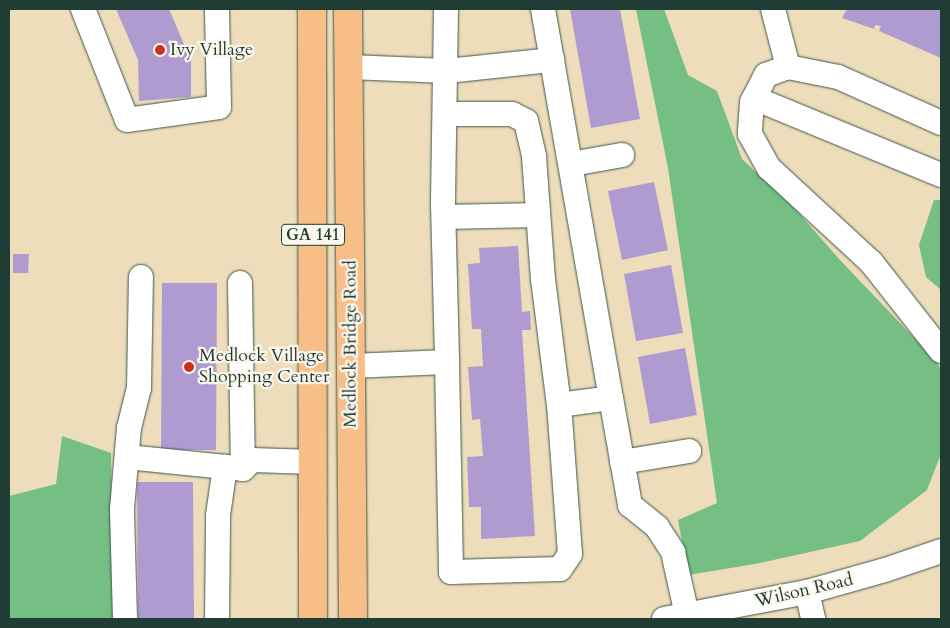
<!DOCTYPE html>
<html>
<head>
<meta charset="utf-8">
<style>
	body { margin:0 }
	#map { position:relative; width:950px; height:628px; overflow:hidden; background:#edddba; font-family:Cardo,serif }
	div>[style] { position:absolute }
	.forest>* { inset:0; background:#75be84 }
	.building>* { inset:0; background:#af9bd0 }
	.roads { filter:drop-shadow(0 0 1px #3e5548) drop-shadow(0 0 1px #3e5548) }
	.minor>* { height:24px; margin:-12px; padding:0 12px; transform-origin:12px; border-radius:12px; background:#fff }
	.highway>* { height:28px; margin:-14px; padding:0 14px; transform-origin:14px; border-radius:14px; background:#f7be88 }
	.dots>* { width:14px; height:14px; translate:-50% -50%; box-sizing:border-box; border:2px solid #fbf7ec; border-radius:50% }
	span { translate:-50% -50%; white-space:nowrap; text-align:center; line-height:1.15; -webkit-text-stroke:4.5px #fbf7ec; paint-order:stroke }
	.shield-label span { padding:1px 4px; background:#fbf7ec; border:1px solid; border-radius:4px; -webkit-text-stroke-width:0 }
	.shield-label { font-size:16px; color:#1f3d34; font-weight:700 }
	.poi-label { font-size:18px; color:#1f3d34 }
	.left { translate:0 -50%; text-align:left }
	.street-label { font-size:18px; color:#1f3d34 }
	.frame { position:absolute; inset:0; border:10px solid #1f3d34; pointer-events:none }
</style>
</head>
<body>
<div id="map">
	<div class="forest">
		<div style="clip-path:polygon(636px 9px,664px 9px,688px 75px,717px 91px,742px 159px,796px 210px,840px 260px,937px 362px,941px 370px,941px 454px,927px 490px,860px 541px,755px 564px,688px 575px,678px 520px,717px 503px,668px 168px)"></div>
		<div style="clip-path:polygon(934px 200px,941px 200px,941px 290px,926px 277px,919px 245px)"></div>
		<div style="clip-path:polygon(62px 436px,111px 453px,114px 619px,9px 619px,9px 496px,56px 484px)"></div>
	</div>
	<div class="building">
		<div style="clip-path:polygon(116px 9px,169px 9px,191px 61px,191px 97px,139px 101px,138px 60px)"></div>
		<div style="clip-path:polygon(570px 9px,620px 9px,640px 119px,591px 128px)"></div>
		<div style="clip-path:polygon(847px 9px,941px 9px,941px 58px,879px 31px,881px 26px,875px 25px,874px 29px,842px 18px)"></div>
		<div style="clip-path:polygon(654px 182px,668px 250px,622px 260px,608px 191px)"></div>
		<div style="clip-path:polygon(518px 246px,522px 312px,530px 311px,531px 330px,522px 330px,535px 536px,481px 539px,481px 507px,469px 507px,467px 457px,483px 456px,480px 419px,472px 420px,468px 367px,483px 366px,481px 329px,472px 329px,468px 264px,480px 263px,479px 248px)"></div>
		<div style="clip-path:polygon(13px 254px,29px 254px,28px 273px,13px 273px)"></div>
		<div style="clip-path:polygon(671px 265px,683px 333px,636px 341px,624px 274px)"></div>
		<div style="clip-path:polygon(162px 283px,217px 283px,216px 450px,161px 450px)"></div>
		<div style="clip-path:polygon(685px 348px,697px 415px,650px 424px,638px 357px)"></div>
		<div style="clip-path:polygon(137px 482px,193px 482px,194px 619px,138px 619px)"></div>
	</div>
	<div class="roads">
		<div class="minor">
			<div style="left:83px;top:9px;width:119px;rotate:68.4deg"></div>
			<div style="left:127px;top:120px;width:93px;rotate:-8deg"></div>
			<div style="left:219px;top:107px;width:98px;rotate:-91.2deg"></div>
			<div style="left:446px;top:9px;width:196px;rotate:90.9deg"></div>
			<div style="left:443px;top:205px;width:157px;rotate:88.5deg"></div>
			<div style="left:543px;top:9px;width:395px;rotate:80.1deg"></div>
			<div style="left:773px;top:9px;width:60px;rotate:75.5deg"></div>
			<div style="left:349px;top:67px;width:98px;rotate:2.3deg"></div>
			<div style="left:447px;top:71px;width:106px;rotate:-6deg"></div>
			<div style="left:754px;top:98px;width:202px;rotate:22.4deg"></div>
			<div style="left:446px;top:114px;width:66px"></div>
			<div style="left:512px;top:114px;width:16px;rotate:27deg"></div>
			<div style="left:526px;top:121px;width:37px;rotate:77deg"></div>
			<div style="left:534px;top:157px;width:122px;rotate:85.8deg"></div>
			<div style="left:543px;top:279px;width:127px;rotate:82.8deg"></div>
			<div style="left:941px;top:123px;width:113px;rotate:-155.9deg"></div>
			<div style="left:838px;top:77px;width:51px;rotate:-168.7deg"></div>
			<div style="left:788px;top:67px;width:23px;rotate:160deg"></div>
			<div style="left:766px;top:75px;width:30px;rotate:117deg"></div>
			<div style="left:752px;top:102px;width:32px;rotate:94deg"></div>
			<div style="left:750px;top:134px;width:39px;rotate:61deg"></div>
			<div style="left:769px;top:168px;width:139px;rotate:42.7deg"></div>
			<div style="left:871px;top:262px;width:113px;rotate:51.8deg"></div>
			<div style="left:571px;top:164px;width:52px;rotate:-10deg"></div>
			<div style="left:444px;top:217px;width:94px;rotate:-1.2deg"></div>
			<div style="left:240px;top:283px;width:186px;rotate:89.1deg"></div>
			<div style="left:351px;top:366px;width:96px;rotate:-2.4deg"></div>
			<div style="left:447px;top:362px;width:210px;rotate:88.9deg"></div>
			<div style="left:451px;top:572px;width:109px;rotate:-1.6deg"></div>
			<div style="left:560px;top:569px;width:18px;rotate:-56deg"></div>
			<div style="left:570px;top:554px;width:149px;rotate:-94.2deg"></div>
			<div style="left:559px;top:405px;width:52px;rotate:-7.7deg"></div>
			<div style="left:611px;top:398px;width:109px;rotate:79.9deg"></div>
			<div style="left:630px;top:505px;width:35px;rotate:39deg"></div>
			<div style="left:657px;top:527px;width:30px;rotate:57deg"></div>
			<div style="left:673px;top:552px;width:65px;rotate:77.5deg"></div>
			<div style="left:127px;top:457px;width:99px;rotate:5.8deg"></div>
			<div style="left:622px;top:462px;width:68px;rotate:-9.3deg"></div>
			<div style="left:807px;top:592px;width:28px;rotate:77deg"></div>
			<div style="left:125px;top:619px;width:110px;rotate:-91.6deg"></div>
			<div style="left:122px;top:509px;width:81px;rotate:-85.1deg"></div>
			<div style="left:129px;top:428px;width:41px;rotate:-76deg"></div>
			<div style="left:139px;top:388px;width:111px;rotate:-89deg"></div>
			<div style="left:217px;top:619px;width:104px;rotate:-89.4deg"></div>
			<div style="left:218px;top:515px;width:49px;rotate:-81.7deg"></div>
			<div style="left:225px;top:467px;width:18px;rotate:6deg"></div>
			<div style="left:243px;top:469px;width:13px;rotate:-45deg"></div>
			<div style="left:252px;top:460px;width:61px;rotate:1.9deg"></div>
			<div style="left:664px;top:619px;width:146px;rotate:-10.7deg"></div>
			<div style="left:807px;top:592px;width:81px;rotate:-15.8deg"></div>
			<div style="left:885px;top:570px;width:59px;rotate:-18.7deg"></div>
		</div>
		<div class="highway">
			<div style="left:312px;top:9px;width:610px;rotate:89.91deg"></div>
			<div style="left:348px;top:9px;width:610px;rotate:89.53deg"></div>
		</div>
	</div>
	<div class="dots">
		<div style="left:160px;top:50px;background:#c8321e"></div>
		<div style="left:189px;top:367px;background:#c8321e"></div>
	</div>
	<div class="shield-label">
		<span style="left:313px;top:235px">GA 141</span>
	</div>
	<div class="poi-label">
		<span class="left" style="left:170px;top:50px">Ivy Village</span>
		<span class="left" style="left:199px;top:367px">Medlock Village<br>Shopping Center</span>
	</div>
	<div class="street-label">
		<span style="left:351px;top:344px;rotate:-90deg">Medlock Bridge Road</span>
		<span style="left:804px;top:591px;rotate:-13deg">Wilson Road</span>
	</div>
	<div class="frame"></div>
</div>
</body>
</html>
